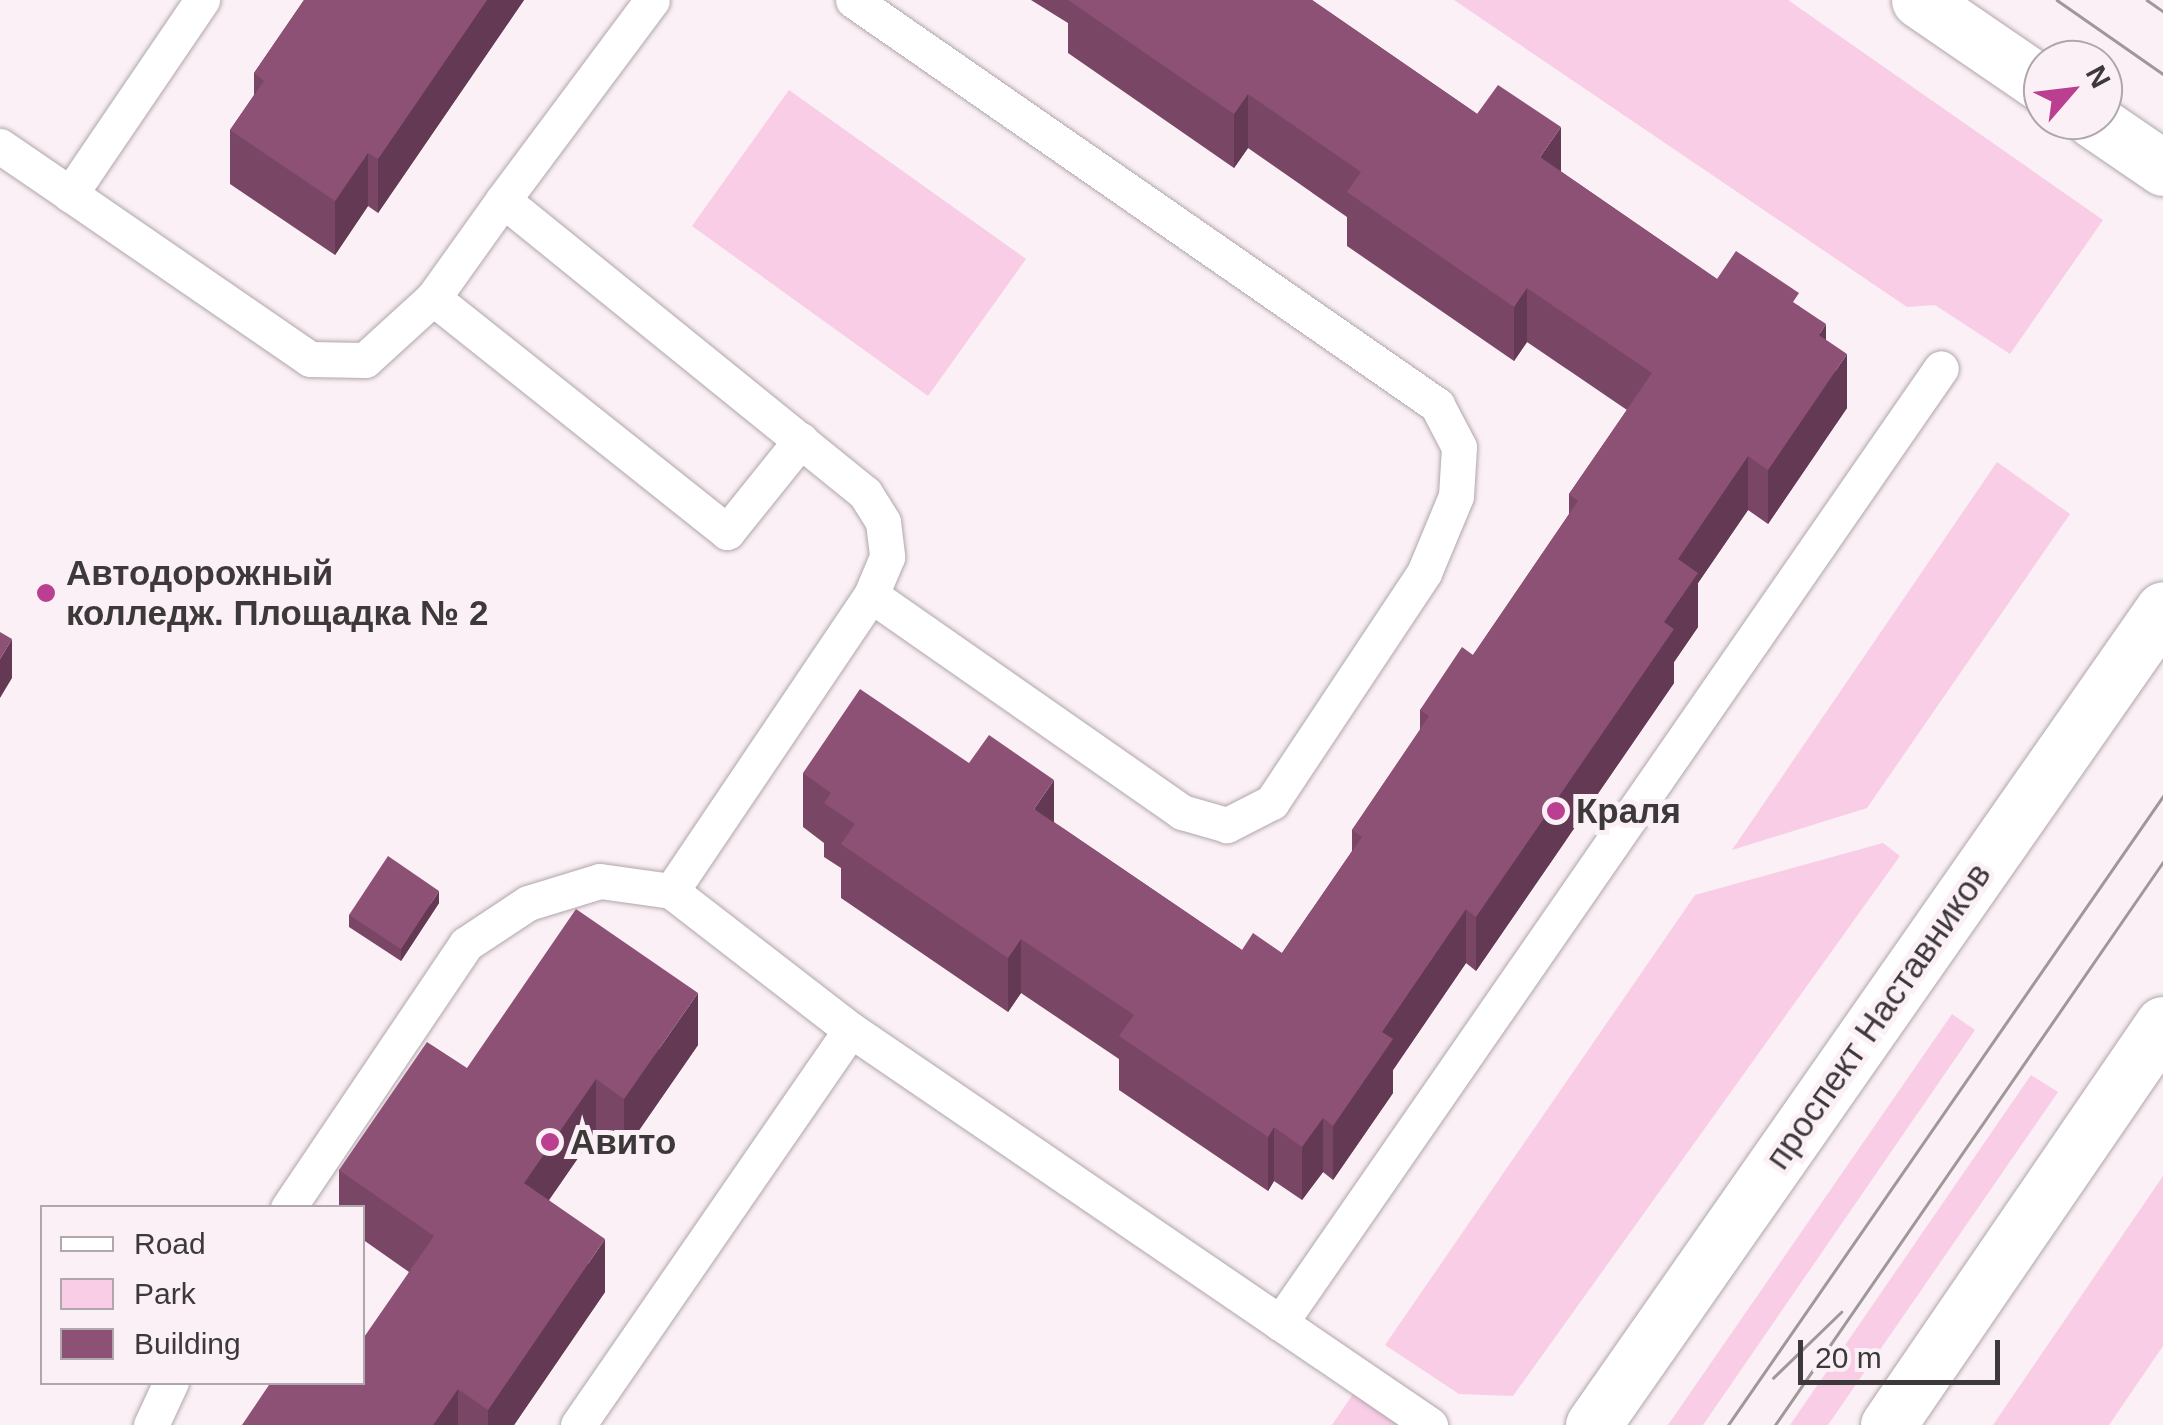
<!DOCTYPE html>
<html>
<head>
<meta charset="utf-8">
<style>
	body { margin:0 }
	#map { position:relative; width:2163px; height:1425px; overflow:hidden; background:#faf0f5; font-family:Arial,sans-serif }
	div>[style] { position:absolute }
	.green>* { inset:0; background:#f9cde6 }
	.roads { filter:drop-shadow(0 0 2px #b0a6ab) drop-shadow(0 0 2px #b0a6ab) }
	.lane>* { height:35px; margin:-17.5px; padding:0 17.5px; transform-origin:17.5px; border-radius:17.5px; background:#fff }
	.secondary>* { height:55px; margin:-27.5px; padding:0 27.5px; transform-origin:27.5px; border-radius:27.5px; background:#fff }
	.tram>* { height:2.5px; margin:-1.25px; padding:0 1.25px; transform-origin:1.25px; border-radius:1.25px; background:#9f989b }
	.wall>* { inset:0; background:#7a4665 }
	.shaded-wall>* { inset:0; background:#633953 }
	.building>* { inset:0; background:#8e5176 }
	.dots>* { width:28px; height:28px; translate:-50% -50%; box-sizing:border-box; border:5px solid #faf0f5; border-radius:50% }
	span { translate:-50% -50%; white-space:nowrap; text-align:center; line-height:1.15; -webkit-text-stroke:10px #faf0f5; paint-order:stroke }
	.poi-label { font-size:35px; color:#3d393b; font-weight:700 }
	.left { translate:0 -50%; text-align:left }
	.street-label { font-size:35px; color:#3d393b }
	.legend { position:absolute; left:40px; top:1205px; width:325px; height:180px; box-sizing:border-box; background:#faf0f5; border:2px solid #aea7ab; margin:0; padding:12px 18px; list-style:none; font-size:30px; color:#3d393b }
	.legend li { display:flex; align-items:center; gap:20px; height:50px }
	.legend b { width:50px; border:2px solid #aea7ab }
	.north { position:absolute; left:2023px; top:40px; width:100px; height:100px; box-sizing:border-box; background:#faf0f5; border:2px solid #aea7ab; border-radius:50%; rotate:62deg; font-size:28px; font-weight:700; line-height:40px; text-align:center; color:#3d393b }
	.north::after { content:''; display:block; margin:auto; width:35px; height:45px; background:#ba3f90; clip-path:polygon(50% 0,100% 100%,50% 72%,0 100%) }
	.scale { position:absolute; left:1798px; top:1340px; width:202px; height:45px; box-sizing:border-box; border:5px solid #3d393b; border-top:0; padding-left:12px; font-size:30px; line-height:35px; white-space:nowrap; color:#3d393b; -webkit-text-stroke:8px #faf0f5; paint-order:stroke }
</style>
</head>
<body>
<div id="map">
	<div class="green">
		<div style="clip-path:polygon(1454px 0,1788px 0,2103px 220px,2010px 354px,1935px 305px,1907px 307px)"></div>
		<div style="clip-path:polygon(789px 90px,1026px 259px,928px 396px,692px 226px)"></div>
		<div style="clip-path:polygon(1997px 462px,2070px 514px,1867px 808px,1732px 850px)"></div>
		<div style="clip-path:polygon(1883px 843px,1900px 856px,1513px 1396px,1459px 1394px,1385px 1345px,1695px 895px)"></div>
		<div style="clip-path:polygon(1952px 1014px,1975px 1030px,1703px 1425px,1668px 1425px)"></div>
		<div style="clip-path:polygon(2031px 1075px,2058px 1092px,1828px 1425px,1790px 1425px)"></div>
		<div style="clip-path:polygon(2163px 1176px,2163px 1346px,2109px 1425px,1993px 1425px)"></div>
		<div style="clip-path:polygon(1353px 1394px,1399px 1425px,1332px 1425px)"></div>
	</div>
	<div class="roads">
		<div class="lane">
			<div style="left:202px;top:0;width:235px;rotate:124.2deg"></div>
			<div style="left:70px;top:194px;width:291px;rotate:34.5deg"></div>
			<div style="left:310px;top:359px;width:55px;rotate:1deg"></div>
			<div style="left:365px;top:360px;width:92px;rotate:-42.4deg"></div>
			<div style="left:433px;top:298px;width:120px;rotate:-54.5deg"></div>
			<div style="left:503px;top:200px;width:466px;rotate:39deg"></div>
			<div style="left:865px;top:493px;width:34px;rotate:58deg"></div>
			<div style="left:883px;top:522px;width:35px;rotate:83deg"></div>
			<div style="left:887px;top:557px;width:41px;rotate:112.8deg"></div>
			<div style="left:871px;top:595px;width:357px;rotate:124deg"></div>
			<div style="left:671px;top:891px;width:227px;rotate:37.7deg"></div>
			<div style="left:851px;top:1030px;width:701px;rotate:34.3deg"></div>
			<div style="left:853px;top:0;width:711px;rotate:34.74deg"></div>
			<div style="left:1437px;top:405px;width:47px;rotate:62.4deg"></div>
			<div style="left:1459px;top:447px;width:49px;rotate:93.5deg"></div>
			<div style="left:1456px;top:496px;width:83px;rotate:112.6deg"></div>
			<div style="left:1424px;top:573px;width:275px;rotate:123.6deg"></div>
			<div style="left:1272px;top:802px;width:51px;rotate:152.9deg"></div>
			<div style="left:1227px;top:825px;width:47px;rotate:-163.9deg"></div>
			<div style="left:1182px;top:812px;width:379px;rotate:-145.1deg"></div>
			<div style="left:0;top:146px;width:85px;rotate:34.4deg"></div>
			<div style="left:503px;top:200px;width:249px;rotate:-53.3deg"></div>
			<div style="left:433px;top:298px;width:376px;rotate:38.5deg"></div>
			<div style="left:727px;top:532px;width:118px;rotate:-51.2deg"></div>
			<div style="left:288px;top:1208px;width:318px;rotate:-56deg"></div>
			<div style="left:466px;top:944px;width:74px;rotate:-33.5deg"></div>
			<div style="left:528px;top:903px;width:75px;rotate:-17deg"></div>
			<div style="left:600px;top:881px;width:72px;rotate:8deg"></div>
			<div style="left:1280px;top:1323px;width:1161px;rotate:-55.31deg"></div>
			<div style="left:151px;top:1425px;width:47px;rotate:-65.1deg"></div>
			<div style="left:578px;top:1425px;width:480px;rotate:-55.4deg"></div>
		</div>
		<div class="secondary">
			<div style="left:1919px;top:0;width:150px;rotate:34.4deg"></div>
			<div style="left:2093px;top:120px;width:85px;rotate:34.4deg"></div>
			<div style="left:1593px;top:1425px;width:995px;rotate:-55.06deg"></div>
			<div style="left:1888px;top:1425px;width:486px;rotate:-55.6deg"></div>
		</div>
	</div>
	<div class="tram">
		<div style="left:2057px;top:0;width:129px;rotate:34.9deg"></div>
		<div style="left:2147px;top:0;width:19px;rotate:35deg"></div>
		<div style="left:1773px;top:1378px;width:95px;rotate:-44.1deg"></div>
		<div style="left:1728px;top:1425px;width:765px;rotate:-55.33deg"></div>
		<div style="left:1775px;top:1425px;width:684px;rotate:-55.43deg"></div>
	</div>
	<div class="wall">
		<div style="clip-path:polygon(304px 0,524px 0,378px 213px,368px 206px,335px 255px,230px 184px,230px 130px,254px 95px,254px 73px)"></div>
		<div style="clip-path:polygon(1031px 0,1312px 0,1717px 279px,1799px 306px,1826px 340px,1847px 408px,1768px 524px,1748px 510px,1698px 583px,1698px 627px,1674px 662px,1674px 683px,1476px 971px,1466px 963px,1393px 1070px,1393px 1093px,1333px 1180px,1323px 1172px,1302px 1200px,1274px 1181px,1268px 1191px,1119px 1090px,1119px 1059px,1021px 993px,1008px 1012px,841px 898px,841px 868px,824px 857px,824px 843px,803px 827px,803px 773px,1054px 822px,1242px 950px,1282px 953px,1352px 851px,1352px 830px,1420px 730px,1420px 710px,1473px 655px,1569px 514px,1569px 494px,1627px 410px,1527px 342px,1514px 361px,1347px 246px,1347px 217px,1248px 148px,1234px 168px,1068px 53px,1068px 23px)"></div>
		<div style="clip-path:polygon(439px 903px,401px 961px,349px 927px,349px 915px)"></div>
		<div style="clip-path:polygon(698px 1045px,624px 1152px,596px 1132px,549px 1200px,605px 1292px,514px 1425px,242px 1425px,362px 1382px,409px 1272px,362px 1239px,362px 1208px,339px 1208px,339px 1170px,467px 1068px)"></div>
	</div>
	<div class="shaded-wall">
		<div style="clip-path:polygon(487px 0,524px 0,378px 213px,378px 159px)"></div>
		<div style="clip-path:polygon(1248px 94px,1248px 148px,1234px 168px,1234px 114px)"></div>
		<div style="clip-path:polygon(1561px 127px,1561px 181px,1540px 157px)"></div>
		<div style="clip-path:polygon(368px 153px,368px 206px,335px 255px,335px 201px)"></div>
		<div style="clip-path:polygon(1527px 288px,1527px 342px,1514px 361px,1514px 307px)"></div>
		<div style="clip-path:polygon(1826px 324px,1826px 378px,1819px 335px)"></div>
		<div style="clip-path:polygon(1847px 354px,1847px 408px,1768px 524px,1768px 470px)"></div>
		<div style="clip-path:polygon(1748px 456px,1748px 510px,1698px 583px,1698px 627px,1674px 662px,1674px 683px,1476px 971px,1476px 917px,1664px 622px,1678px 559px)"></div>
		<div style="clip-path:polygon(12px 639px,12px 678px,0 698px,0 659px)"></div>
		<div style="clip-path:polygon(1054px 780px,1054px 834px,1034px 809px)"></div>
		<div style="clip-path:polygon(439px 891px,439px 903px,401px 961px,401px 949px)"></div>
		<div style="clip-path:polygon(1466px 909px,1466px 963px,1393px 1070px,1393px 1093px,1333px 1180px,1333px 1126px,1382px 1032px)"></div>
		<div style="clip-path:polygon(1021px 939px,1021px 993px,1008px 1012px,1008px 958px)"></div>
		<div style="clip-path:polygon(698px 993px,698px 1045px,624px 1152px,624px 1099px)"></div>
		<div style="clip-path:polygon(596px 1079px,596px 1132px,524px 1236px,524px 1183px)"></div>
		<div style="clip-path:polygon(1323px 1118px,1323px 1172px,1302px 1200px,1302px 1147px)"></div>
		<div style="clip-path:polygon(1274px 1127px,1274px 1181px,1268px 1191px,1268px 1137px)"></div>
		<div style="clip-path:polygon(605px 1239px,605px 1292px,514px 1425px,488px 1425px,488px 1410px)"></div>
		<div style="clip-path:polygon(458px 1389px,458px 1425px,433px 1425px)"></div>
	</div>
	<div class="building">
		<div style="clip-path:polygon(304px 0,487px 0,378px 159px,368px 153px,335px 201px,230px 130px,264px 81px,254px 73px)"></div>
		<div style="clip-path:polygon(1068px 0,1312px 0,1477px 114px,1498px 85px,1561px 127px,1540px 157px,1717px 279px,1736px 251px,1799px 293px,1793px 302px,1826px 324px,1819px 335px,1847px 354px,1768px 470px,1748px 456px,1678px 559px,1698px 573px,1664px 622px,1674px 629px,1476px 917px,1466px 909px,1382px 1032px,1393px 1039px,1333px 1126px,1323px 1118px,1302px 1147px,1274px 1127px,1268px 1137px,1119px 1036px,1134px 1015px,1021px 939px,1008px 958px,841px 844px,855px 824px,824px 803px,831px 793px,803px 773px,860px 689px,969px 763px,989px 735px,1054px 780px,1034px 809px,1242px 950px,1253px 933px,1282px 953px,1362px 837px,1352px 830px,1429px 716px,1420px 710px,1462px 647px,1473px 655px,1578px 501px,1569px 494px,1652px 373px,1527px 288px,1514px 307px,1347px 192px,1361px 172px,1248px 94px,1234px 114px)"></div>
		<div style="clip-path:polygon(0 632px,12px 639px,0 659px)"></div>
		<div style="clip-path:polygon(388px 856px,439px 891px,401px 949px,349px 915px)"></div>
		<div style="clip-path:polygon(576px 909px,698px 993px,624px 1099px,596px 1079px,524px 1183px,605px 1239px,488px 1410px,458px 1389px,433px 1425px,242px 1425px,271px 1382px,362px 1382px,362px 1340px,434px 1236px,339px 1170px,427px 1042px,467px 1068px)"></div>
	</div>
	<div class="dots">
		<div style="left:46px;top:593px;background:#ba3f90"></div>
		<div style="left:1556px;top:811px;background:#ba3f90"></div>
		<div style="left:550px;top:1142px;background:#ba3f90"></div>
	</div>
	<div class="poi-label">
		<span class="left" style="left:66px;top:593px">Автодорожный<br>колледж. Площадка № 2</span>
		<span class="left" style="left:1576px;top:811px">Краля</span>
		<span class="left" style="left:570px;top:1142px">Авито</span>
	</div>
	<div class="street-label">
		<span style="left:1878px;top:1016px;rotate:-55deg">проспект Наставников</span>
	</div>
	<ul class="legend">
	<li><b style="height:12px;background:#fff"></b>Road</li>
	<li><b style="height:28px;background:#f9cde6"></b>Park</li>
	<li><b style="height:28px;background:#8e5176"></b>Building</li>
	</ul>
	<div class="north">N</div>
	<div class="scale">20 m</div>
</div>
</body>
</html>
